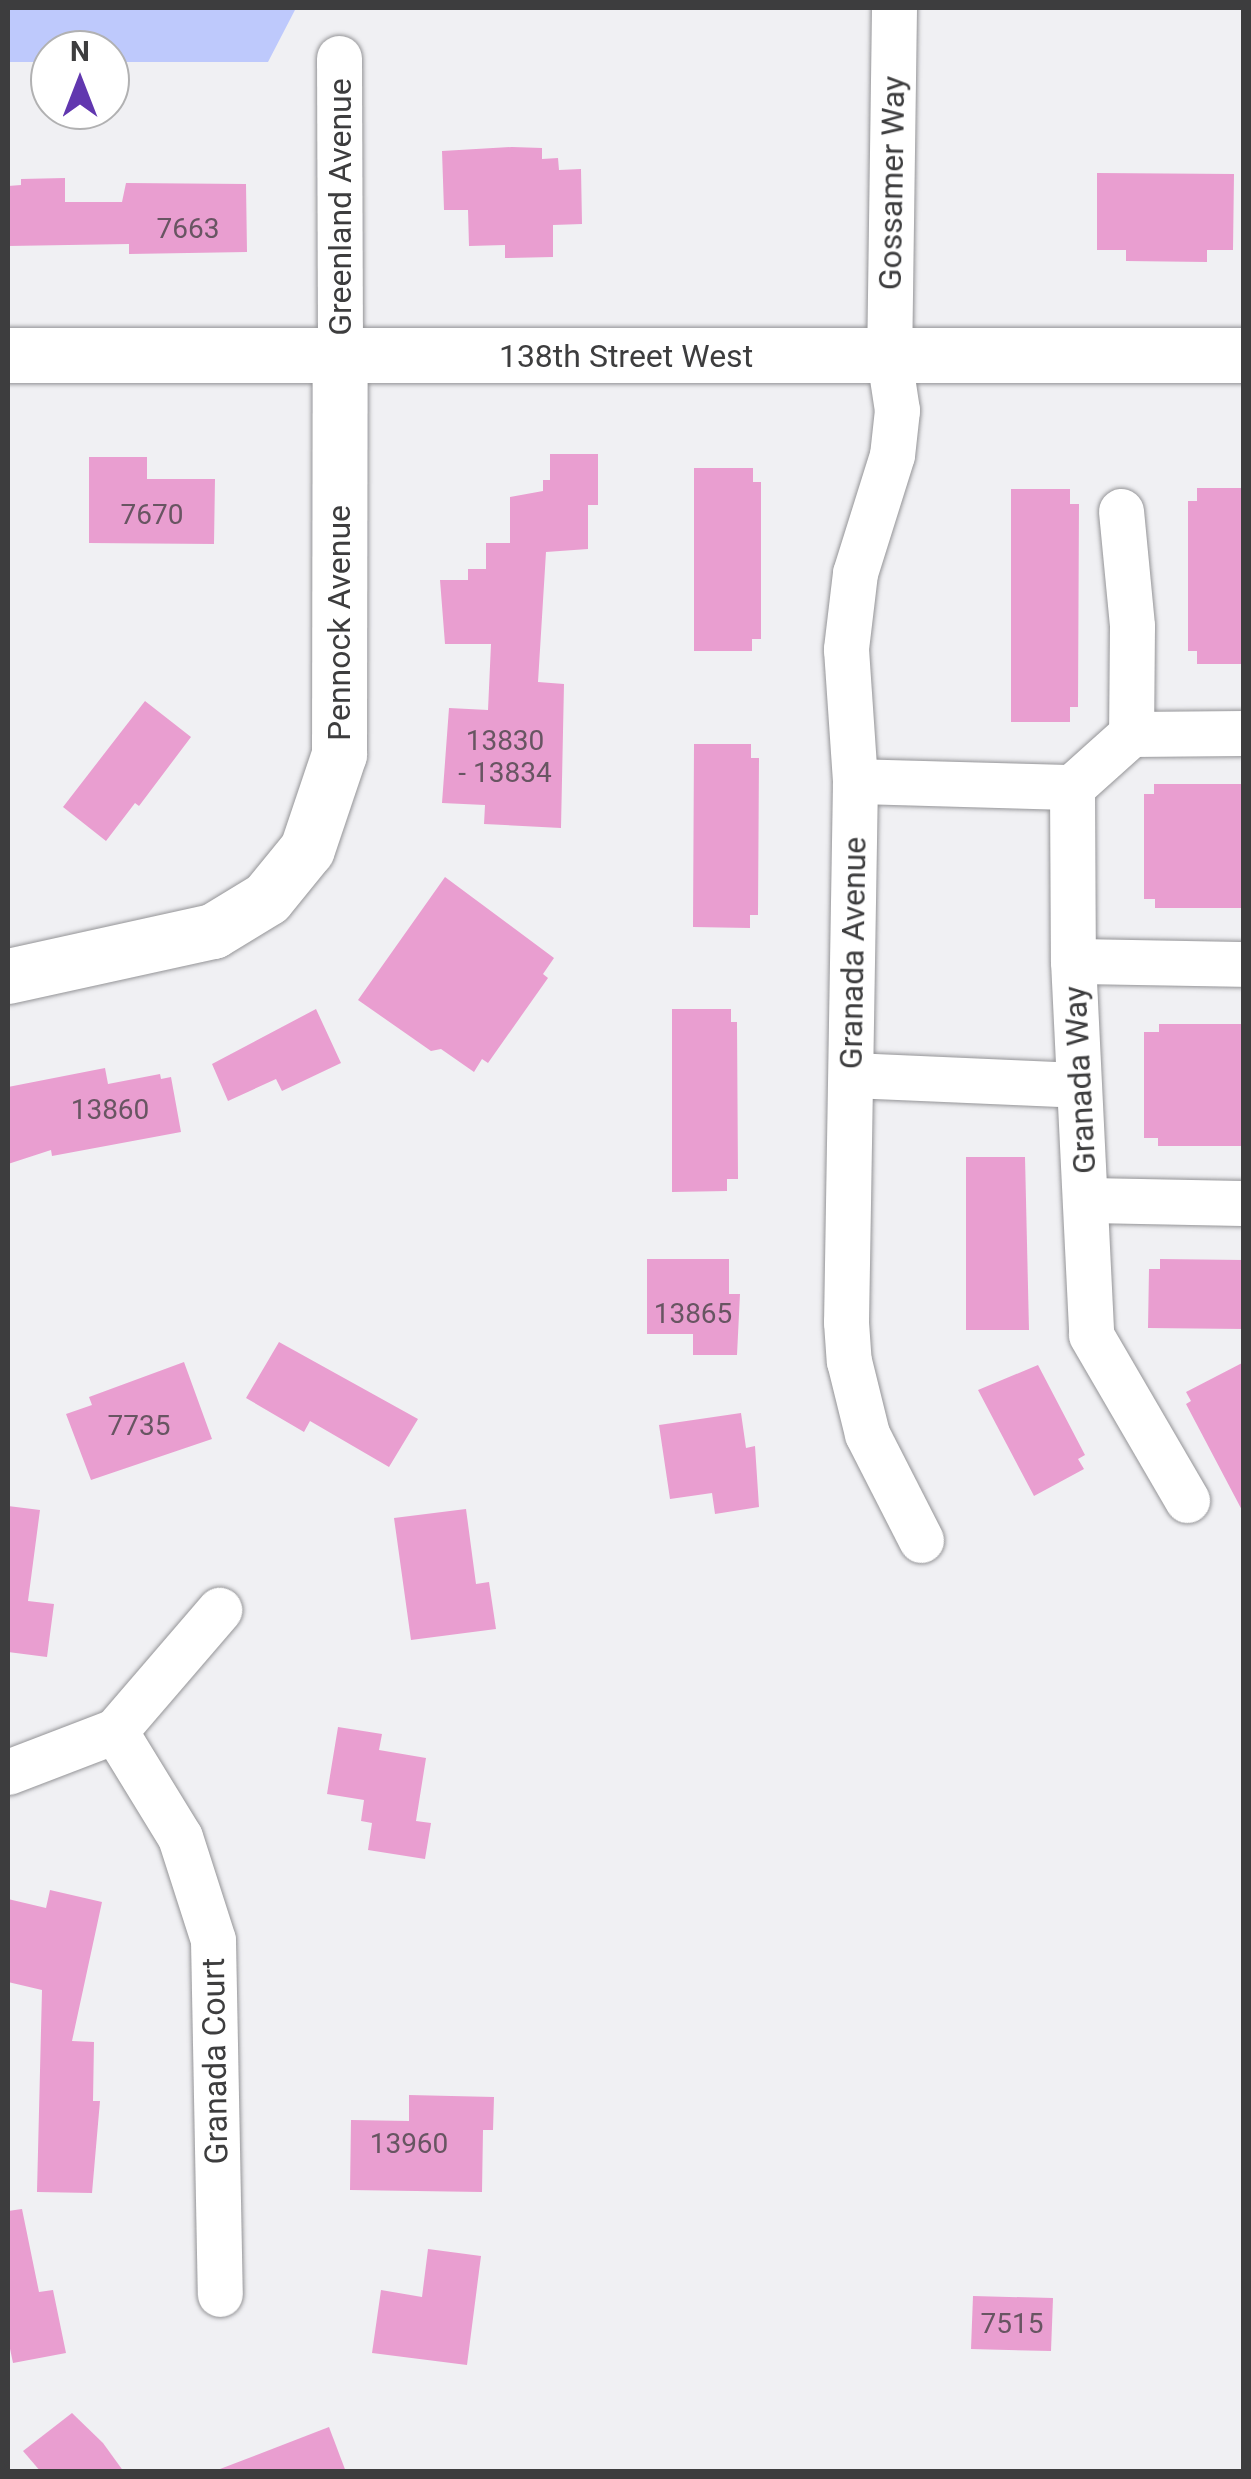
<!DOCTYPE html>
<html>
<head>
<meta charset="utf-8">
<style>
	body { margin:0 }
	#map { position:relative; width:1251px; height:2479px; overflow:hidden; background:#f0f0f3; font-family:Roboto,sans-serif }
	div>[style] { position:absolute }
	.green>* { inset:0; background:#bec9fc }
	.building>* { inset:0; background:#e99ed0 }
	.roads { filter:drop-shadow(0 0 2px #949497) drop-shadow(0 0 2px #949497) }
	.street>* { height:45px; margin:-22.5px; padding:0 22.5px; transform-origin:22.5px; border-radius:22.5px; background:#fff }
	.secondary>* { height:55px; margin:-27.5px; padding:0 27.5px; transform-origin:27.5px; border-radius:27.5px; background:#fff }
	span { translate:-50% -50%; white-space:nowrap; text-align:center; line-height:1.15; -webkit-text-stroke:10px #fff; paint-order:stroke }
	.number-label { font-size:28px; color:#685562 }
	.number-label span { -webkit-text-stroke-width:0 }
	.street-label { font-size:32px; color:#3d3d3e }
	.frame { position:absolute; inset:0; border:10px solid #3d3d3e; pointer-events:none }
	.north { position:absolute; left:30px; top:30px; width:100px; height:100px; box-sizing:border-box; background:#fff; border:2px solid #b1b1b2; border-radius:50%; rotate:0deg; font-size:28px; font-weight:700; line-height:40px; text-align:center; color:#3d3d3e }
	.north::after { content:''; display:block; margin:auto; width:35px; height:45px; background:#6137af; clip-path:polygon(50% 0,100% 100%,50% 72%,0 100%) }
</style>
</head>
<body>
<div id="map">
	<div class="green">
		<div style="clip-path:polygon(8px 8px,296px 8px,268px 62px,110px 62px,110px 50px,50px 50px,50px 62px,8px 62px)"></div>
	</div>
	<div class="building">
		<div style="clip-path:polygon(512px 147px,542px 148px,542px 159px,558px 158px,559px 170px,581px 169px,582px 224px,553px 225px,553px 257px,505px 258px,505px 245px,469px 246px,468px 210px,444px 210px,442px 151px)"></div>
		<div style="clip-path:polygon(1097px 173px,1234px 174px,1233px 250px,1207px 250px,1207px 262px,1126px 261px,1126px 250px,1097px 250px)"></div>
		<div style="clip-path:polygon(65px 178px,65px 202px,122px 202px,126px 183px,246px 184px,247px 252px,129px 254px,129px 244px,8px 246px,8px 186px,21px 185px,21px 179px)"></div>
		<div style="clip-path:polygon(550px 454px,598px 454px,598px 505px,588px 505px,588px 549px,546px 552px,538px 682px,564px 684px,561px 828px,484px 824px,485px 805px,442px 803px,449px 708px,488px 710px,491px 644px,445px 644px,440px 580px,468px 580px,468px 569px,486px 569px,486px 543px,510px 543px,510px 497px,543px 491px,543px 480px,550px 480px)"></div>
		<div style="clip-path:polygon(89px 457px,147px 457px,147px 479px,215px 479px,214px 544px,89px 543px)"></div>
		<div style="clip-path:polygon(694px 468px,753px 468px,753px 482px,761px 482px,761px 639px,752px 639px,752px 651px,694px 651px)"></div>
		<div style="clip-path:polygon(1197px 488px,1244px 488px,1244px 664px,1197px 664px,1197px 651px,1188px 651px,1188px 501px,1197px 501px)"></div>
		<div style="clip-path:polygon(1011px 489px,1070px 489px,1070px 504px,1079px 504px,1078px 707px,1070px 707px,1070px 722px,1011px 722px)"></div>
		<div style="clip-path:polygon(145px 701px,191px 737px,139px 806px,135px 803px,106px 841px,63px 807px)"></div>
		<div style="clip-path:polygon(694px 744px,751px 744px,751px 758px,759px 758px,758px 915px,750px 915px,750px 928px,693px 927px)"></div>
		<div style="clip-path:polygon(1154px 784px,1244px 784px,1244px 908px,1155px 908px,1155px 899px,1144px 899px,1144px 794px,1154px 794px)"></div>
		<div style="clip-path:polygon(445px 877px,554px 958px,543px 974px,548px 978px,488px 1063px,482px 1059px,474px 1072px,441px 1049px,431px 1051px,358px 1000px)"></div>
		<div style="clip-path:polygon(316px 1009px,341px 1063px,282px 1091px,276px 1079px,228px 1101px,212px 1064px)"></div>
		<div style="clip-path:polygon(672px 1009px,731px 1009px,731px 1022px,737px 1022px,738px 1179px,727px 1179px,727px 1191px,672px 1192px)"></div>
		<div style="clip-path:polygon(1159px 1024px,1244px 1024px,1244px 1146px,1158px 1146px,1158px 1138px,1144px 1138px,1144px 1032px,1159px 1032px)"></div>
		<div style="clip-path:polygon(105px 1068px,108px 1084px,160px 1074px,161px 1079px,171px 1077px,181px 1132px,52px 1156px,51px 1150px,8px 1164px,8px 1087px)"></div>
		<div style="clip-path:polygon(966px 1157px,1025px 1157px,1029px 1330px,966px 1330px)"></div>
		<div style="clip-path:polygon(647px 1259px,729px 1259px,729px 1294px,740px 1294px,737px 1355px,693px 1355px,693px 1334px,647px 1334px)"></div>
		<div style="clip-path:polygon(1160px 1259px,1244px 1260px,1244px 1329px,1148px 1328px,1149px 1269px,1160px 1269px)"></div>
		<div style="clip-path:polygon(279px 1342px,418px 1419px,389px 1467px,310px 1421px,304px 1432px,246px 1398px)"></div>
		<div style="clip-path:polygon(184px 1362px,212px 1439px,91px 1480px,66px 1414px,92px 1405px,89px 1397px)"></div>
		<div style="clip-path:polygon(1244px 1362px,1244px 1514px,1186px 1404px,1191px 1401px,1186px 1392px)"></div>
		<div style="clip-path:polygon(1038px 1365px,1085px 1455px,1078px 1459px,1084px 1469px,1034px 1496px,978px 1390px)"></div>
		<div style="clip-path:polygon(741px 1413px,746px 1448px,755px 1446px,759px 1507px,715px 1514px,712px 1493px,670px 1499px,659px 1425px)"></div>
		<div style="clip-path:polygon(8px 1506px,40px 1510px,28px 1601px,54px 1604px,47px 1657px,8px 1652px)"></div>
		<div style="clip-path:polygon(466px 1509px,476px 1584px,489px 1582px,496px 1629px,411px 1640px,394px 1518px)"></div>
		<div style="clip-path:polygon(338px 1727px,382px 1734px,379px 1750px,426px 1758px,416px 1821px,431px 1823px,425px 1859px,368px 1850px,372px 1823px,361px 1821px,364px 1800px,327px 1794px)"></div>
		<div style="clip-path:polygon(50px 1890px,102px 1902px,72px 2041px,94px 2042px,93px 2101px,100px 2101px,92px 2193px,37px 2192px,42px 1990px,8px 1982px,8px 1899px,46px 1908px)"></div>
		<div style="clip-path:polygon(409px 2095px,494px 2097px,493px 2130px,483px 2130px,482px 2192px,350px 2190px,351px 2120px,409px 2121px)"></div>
		<div style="clip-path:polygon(22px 2209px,39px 2292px,53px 2290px,66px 2353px,13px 2363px,8px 2339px,8px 2211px)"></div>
		<div style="clip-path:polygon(428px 2249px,481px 2256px,467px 2365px,372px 2353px,381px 2290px,422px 2297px)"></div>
		<div style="clip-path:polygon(973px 2296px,1053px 2298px,1051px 2351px,971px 2349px)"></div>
		<div style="clip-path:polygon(72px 2413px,103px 2443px,124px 2472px,41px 2472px,23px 2451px)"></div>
		<div style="clip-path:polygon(329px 2427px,346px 2472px,221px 2472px,220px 2469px)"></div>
	</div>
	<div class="roads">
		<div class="street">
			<div style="left:894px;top:8px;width:350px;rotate:90.8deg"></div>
			<div style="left:889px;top:358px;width:53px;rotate:81.3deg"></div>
			<div style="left:897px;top:410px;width:45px;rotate:96.3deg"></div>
			<div style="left:892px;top:455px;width:124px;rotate:107.4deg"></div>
			<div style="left:855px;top:573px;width:77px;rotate:96.8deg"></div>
			<div style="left:846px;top:649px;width:132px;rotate:86.1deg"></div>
			<div style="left:855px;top:781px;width:541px;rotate:90.95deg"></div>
			<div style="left:846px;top:1322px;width:39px;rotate:86deg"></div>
			<div style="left:849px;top:1361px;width:75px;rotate:76.1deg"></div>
			<div style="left:867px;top:1434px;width:119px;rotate:63deg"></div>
			<div style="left:339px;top:58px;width:298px;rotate:89.8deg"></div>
			<div style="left:1121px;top:511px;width:116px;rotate:84.5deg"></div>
			<div style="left:1132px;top:626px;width:108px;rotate:90.5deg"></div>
			<div style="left:1131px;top:734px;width:79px;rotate:138.1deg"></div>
			<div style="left:1072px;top:787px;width:174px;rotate:89.7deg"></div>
			<div style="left:1073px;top:961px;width:374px;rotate:87.2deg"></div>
			<div style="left:1091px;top:1335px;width:191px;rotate:59.8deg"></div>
			<div style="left:1131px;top:734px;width:113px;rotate:-0.5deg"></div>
			<div style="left:855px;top:781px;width:217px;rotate:1.6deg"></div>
			<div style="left:1073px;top:961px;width:171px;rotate:1deg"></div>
			<div style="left:851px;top:1075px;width:227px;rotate:2.5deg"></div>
			<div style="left:1087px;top:1200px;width:157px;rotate:1.1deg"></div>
			<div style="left:115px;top:1731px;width:124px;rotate:58.5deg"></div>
			<div style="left:180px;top:1837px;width:108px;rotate:72.2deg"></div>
			<div style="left:213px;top:1940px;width:354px;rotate:88.9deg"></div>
			<div style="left:8px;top:1772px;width:115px;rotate:-21deg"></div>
			<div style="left:115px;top:1731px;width:160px;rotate:-49.3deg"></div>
		</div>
		<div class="secondary">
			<div style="left:8px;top:355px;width:1236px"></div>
			<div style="left:8px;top:976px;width:210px;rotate:-12.4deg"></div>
			<div style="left:213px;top:931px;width:63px;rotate:-31.4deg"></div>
			<div style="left:267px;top:898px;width:63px;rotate:-50.8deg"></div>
			<div style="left:307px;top:849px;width:100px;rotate:-71.4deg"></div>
			<div style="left:339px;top:754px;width:398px;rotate:-89.9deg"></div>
		</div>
	</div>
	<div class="number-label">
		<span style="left:188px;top:229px">7663</span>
		<span style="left:152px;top:515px">7670</span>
		<span style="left:505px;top:757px">13830<br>- 13834</span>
		<span style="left:110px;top:1110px">13860</span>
		<span style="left:693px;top:1314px">13865</span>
		<span style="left:139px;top:1426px">7735</span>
		<span style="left:409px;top:2144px">13960</span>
		<span style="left:1012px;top:2324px">7515</span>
	</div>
	<div class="street-label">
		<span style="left:892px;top:183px;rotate:-89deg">Gossamer Way</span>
		<span style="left:340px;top:207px;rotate:-90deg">Greenland Avenue</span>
		<span style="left:626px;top:356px">138th Street West</span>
		<span style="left:339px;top:623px;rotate:-90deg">Pennock Avenue</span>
		<span style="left:853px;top:953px;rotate:-89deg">Granada Avenue</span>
		<span style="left:1080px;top:1080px;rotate:-93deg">Granada Way</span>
		<span style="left:215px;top:2061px;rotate:-91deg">Granada Court</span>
	</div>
	<div class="frame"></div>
	<div class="north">N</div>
</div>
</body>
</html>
